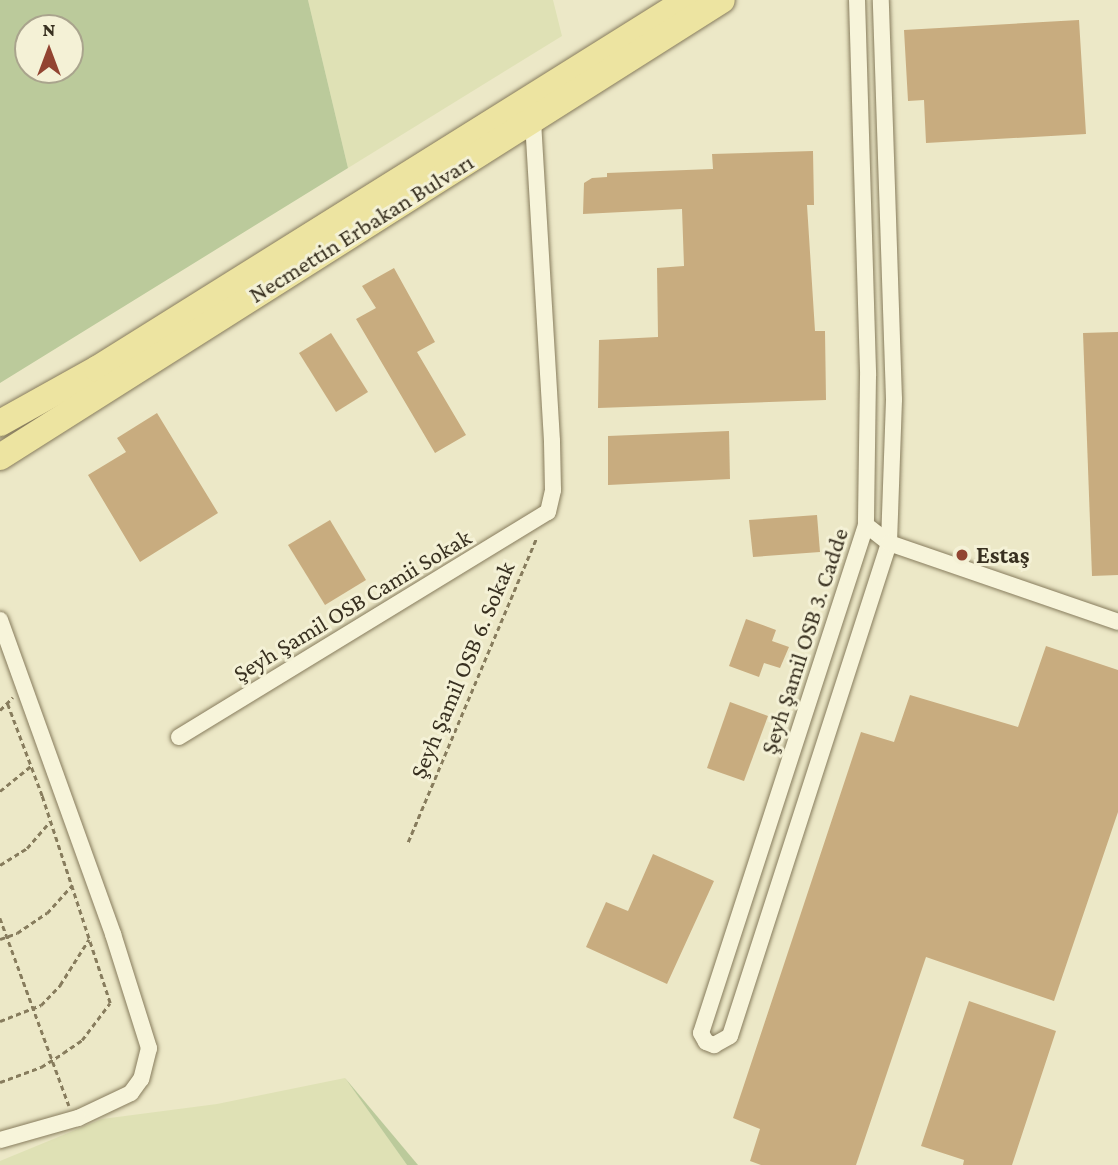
<!DOCTYPE html>
<html>
<head>
<meta charset="utf-8">
<style>
	body { margin:0 }
	#map { position:relative; width:1118px; height:1165px; overflow:hidden; background:#ece8c7; font-family:"Crimson Pro",serif }
	div>[style] { position:absolute }
	.farmland>* { inset:0; background:#dfe1b5 }
	.green>* { inset:0; background:#bbca9b }
	.building>* { inset:0; background:#c8ac7f }
	.path>* { height:2.5px; margin-top:-1.25px; transform-origin:0; background:repeating-linear-gradient(90deg,#877c5d 0 5px,transparent 0 8.5px) }
	.roads { filter:drop-shadow(0 0 2px #877c5d) drop-shadow(0 0 2px #877c5d) }
	.street>* { height:16px; margin:-8px; padding:0 8px; transform-origin:8px; border-radius:8px; background:#f7f4da }
	.primary>* { height:26px; margin:-13px; padding:0 13px; transform-origin:13px; border-radius:13px; background:#ede4a1 }
	.dots>* { width:19px; height:19px; translate:-50% -50%; box-sizing:border-box; border:4px solid #f4f1d6; border-radius:50% }
	span { translate:-50% -50%; white-space:nowrap; text-align:center; line-height:1.15; -webkit-text-stroke:6px #f4f1d6; paint-order:stroke }
	.street-label { font-size:24px; color:#383020 }
	.poi-label { font-size:24px; color:#383020; font-weight:700 }
	.left { translate:0 -50%; text-align:left }
	.north { position:absolute; left:14px; top:14px; width:70px; height:70px; box-sizing:border-box; background:#f4f1d6; border:2px solid #a9a48d; border-radius:50%; rotate:0deg; font-size:19px; font-weight:700; line-height:28px; text-align:center; color:#383020 }
	.north::after { content:''; display:block; margin:auto; width:24px; height:32px; background:#924431; clip-path:polygon(50% 0,100% 100%,50% 72%,0 100%) }
</style>
</head>
<body>
<div id="map">
	<div class="farmland">
		<div style="clip-path:polygon(308px 0,553px 0,562px 36px,348px 168px)"></div>
		<div style="clip-path:polygon(345px 1078px,407px 1165px,0 1165px,0 1161px,102px 1119px,217px 1104px)"></div>
	</div>
	<div class="green">
		<div style="clip-path:polygon(evenodd,0 0,308px 0,348px 168px,0 383px,0 0,70px 28px,70px 70px,28px 70px,28px 28px,70px 28px)"></div>
		<div style="clip-path:polygon(345px 1078px,418px 1165px,407px 1165px)"></div>
	</div>
	<div class="building">
		<div style="clip-path:polygon(1079px 20px,1086px 134px,926px 143px,924px 100px,908px 101px,904px 30px)"></div>
		<div style="clip-path:polygon(813px 151px,814px 205px,807px 205px,815px 331px,825px 331px,826px 400px,598px 408px,599px 340px,658px 337px,657px 268px,684px 266px,682px 209px,583px 214px,584px 183px,592px 178px,607px 177px,607px 173px,713px 169px,712px 154px)"></div>
		<div style="clip-path:polygon(394px 268px,435px 342px,417px 352px,466px 435px,435px 453px,356px 319px,376px 308px,362px 286px)"></div>
		<div style="clip-path:polygon(1118px 332px,1118px 575px,1092px 576px,1083px 333px)"></div>
		<div style="clip-path:polygon(331px 333px,368px 392px,336px 412px,299px 353px)"></div>
		<div style="clip-path:polygon(157px 413px,218px 513px,140px 562px,88px 475px,126px 452px,117px 438px)"></div>
		<div style="clip-path:polygon(729px 431px,730px 479px,608px 485px,608px 436px)"></div>
		<div style="clip-path:polygon(817px 515px,820px 552px,753px 557px,749px 520px)"></div>
		<div style="clip-path:polygon(330px 520px,366px 580px,325px 605px,288px 545px)"></div>
		<div style="clip-path:polygon(746px 619px,776px 630px,772px 641px,789px 647px,780px 668px,764px 663px,759px 677px,729px 666px)"></div>
		<div style="clip-path:polygon(1046px 646px,1118px 670px,1118px 812px,1054px 1001px,926px 957px,856px 1165px,761px 1165px,750px 1161px,760px 1129px,733px 1118px,861px 732px,894px 742px,910px 695px,1018px 727px)"></div>
		<div style="clip-path:polygon(730px 702px,768px 716px,744px 781px,707px 768px)"></div>
		<div style="clip-path:polygon(653px 854px,714px 881px,667px 984px,586px 947px,606px 902px,628px 911px)"></div>
		<div style="clip-path:polygon(969px 1001px,1056px 1031px,1012px 1165px,963px 1165px,964px 1160px,921px 1146px)"></div>
	</div>
	<div class="path">
		<div style="left:0;top:710px;width:18px;rotate:-45deg"></div>
		<div style="left:0;top:791px;width:40px;rotate:-39deg"></div>
		<div style="left:408px;top:842px;width:331px;rotate:-67.1deg"></div>
		<div style="left:0;top:865px;width:32px;rotate:-32deg"></div>
		<div style="left:27px;top:848px;width:35px;rotate:-49deg"></div>
		<div style="left:0;top:918px;width:200px;rotate:69.8deg"></div>
		<div style="left:0;top:939px;width:18px;rotate:-19deg"></div>
		<div style="left:17px;top:933px;width:36px;rotate:-34deg"></div>
		<div style="left:47px;top:913px;width:38px;rotate:-48deg"></div>
		<div style="left:0;top:1021px;width:44px;rotate:-21.3deg"></div>
		<div style="left:41px;top:1005px;width:28px;rotate:-46deg"></div>
		<div style="left:60px;top:985px;width:54px;rotate:-57.8deg"></div>
		<div style="left:0;top:1082px;width:44px;rotate:-20.1deg"></div>
		<div style="left:41px;top:1067px;width:26px;rotate:-32deg"></div>
		<div style="left:63px;top:1053px;width:23px;rotate:-34deg"></div>
		<div style="left:82px;top:1040px;width:46px;rotate:-52.9deg"></div>
		<div style="left:110px;top:1003px;width:218px;rotate:-108.2deg"></div>
		<div style="left:42px;top:796px;width:99px;rotate:-110.6deg"></div>
	</div>
	<div class="roads">
		<div class="street">
			<div style="left:857px;top:0;width:376px;rotate:88.3deg"></div>
			<div style="left:868px;top:376px;width:149px;rotate:90.8deg"></div>
			<div style="left:866px;top:525px;width:534px;rotate:107.99deg"></div>
			<div style="left:701px;top:1033px;width:10px;rotate:61deg"></div>
			<div style="left:706px;top:1042px;width:9px;rotate:21deg"></div>
			<div style="left:714px;top:1045px;width:18px;rotate:-29deg"></div>
			<div style="left:730px;top:1036px;width:518px;rotate:-72.12deg"></div>
			<div style="left:889px;top:543px;width:144px;rotate:-88deg"></div>
			<div style="left:894px;top:399px;width:399px;rotate:-91.9deg"></div>
			<div style="left:866px;top:525px;width:29px;rotate:38deg"></div>
			<div style="left:889px;top:543px;width:242px;rotate:19deg"></div>
			<div style="left:0;top:620px;width:334px;rotate:70.2deg"></div>
			<div style="left:113px;top:934px;width:120px;rotate:72.5deg"></div>
			<div style="left:149px;top:1048px;width:32px;rotate:104deg"></div>
			<div style="left:141px;top:1079px;width:17px;rotate:126deg"></div>
			<div style="left:131px;top:1093px;width:59px;rotate:154.7deg"></div>
			<div style="left:78px;top:1118px;width:81px;rotate:164.2deg"></div>
			<div style="left:179px;top:737px;width:432px;rotate:-31.4deg"></div>
			<div style="left:548px;top:512px;width:23px;rotate:-77deg"></div>
			<div style="left:553px;top:490px;width:49px;rotate:-91.2deg"></div>
			<div style="left:552px;top:441px;width:323px;rotate:-93.4deg"></div>
		</div>
		<div class="primary">
			<div style="left:0;top:423px;width:111px;rotate:-29.1deg"></div>
			<div style="left:97px;top:369px;width:696px;rotate:-32.02deg"></div>
			<div style="left:0;top:457px;width:854px;rotate:-32.33deg"></div>
		</div>
	</div>
	<div class="dots">
		<div style="left:962px;top:555px;background:#924431"></div>
	</div>
	<div class="street-label">
		<span style="left:361px;top:228px;rotate:-32deg">Necmettin Erbakan Bulvarı</span>
		<span style="left:352px;top:605px;rotate:-31deg">Şeyh Şamil OSB Camii Sokak</span>
		<span style="left:804px;top:641px;rotate:-72deg">Şeyh Şamil OSB 3. Cadde</span>
		<span style="left:462px;top:670px;rotate:-67deg">Şeyh Şamil OSB 6. Sokak</span>
	</div>
	<div class="poi-label">
		<span class="left" style="left:976px;top:555px">Estaş</span>
	</div>
	<div class="north">N</div>
</div>
</body>
</html>
